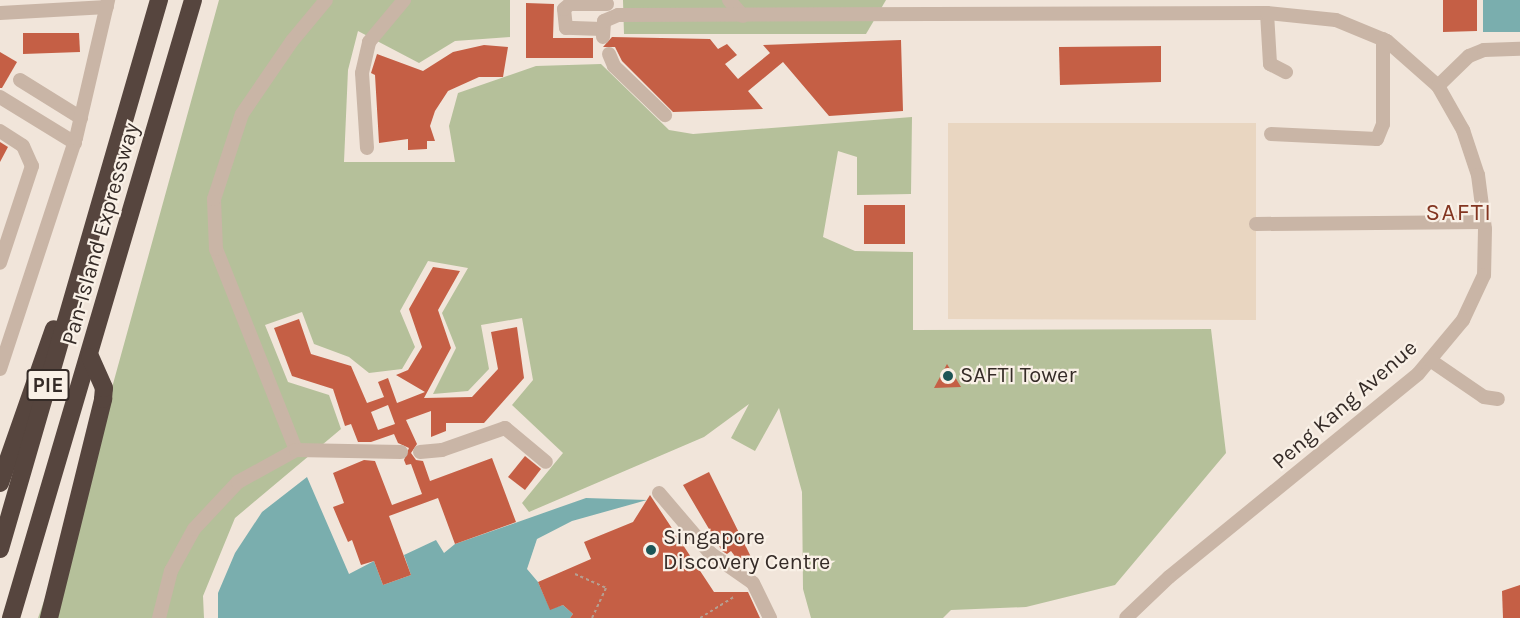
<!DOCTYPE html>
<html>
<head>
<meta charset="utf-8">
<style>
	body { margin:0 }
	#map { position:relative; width:1520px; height:618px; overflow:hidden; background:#f1e5da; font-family:Karla,sans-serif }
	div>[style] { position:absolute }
	.green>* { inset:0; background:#b5c09a }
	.plaza>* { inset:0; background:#e9d6c1 }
	.water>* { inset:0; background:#7aaeae }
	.building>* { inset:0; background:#c55f45 }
	.path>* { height:2px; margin-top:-1px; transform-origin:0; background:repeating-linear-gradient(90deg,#b59f91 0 3px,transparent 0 6px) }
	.minor>* { height:14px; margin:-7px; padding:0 7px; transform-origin:7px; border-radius:7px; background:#c9b5a6 }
	.highway>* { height:18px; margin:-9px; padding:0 9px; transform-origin:9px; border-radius:9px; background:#56453e }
	.dots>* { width:16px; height:16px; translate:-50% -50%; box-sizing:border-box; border:3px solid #f9f0e6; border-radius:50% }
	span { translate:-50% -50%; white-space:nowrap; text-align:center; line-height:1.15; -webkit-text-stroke:4.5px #f9f0e6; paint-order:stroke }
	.shield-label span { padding:2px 4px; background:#f9f0e6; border:2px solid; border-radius:4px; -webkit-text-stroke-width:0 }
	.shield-label { font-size:21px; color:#352b27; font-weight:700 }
	.street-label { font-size:22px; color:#352b27 }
	.poi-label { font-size:22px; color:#352b27 }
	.left { translate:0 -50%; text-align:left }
	.neighbourhood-label { font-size:24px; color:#833521; letter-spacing:1.5px }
</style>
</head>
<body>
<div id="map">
	<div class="green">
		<div style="clip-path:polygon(219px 0,510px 0,510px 37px,455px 41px,419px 63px,358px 31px,348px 70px,344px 162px,455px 162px,449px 126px,458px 93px,536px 66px,601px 64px,669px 130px,693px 134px,912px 117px,911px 194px,857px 195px,857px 157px,838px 151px,823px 237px,855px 251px,913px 252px,913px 330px,1211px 329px,1226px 453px,1115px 585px,1026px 607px,951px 610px,943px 618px,811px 618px,803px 589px,802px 492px,779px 408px,755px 451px,731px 438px,749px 404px,704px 437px,529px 512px,522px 503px,563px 453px,512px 405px,533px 380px,522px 318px,481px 325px,489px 369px,468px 391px,433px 394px,456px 348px,442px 313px,468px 268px,428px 261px,400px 311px,415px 347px,402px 369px,369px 373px,349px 357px,314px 344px,302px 312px,265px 325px,288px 382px,329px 395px,341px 429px,235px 518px,203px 596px,204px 618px,38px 618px,84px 489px)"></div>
		<div style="clip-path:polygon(623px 0,886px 0,866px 34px,624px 34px)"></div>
	</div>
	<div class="plaza">
		<div style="clip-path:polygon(948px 123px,1256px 123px,1256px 320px,948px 319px)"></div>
	</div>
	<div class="water">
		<div style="clip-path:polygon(1483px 0,1520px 0,1520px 32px,1483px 32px)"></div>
		<div style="clip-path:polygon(307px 477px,349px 574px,374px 561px,383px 585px,411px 575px,404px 555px,436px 540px,444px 553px,455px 544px,586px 498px,647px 500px,572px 521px,537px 539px,527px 569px,538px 582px,550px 609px,563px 605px,573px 614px,570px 618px,218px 618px,218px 593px,235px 553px,262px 512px)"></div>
	</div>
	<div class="building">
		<div style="clip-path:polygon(1443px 0,1477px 0,1477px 31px,1443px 32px)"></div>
		<div style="clip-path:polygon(526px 3px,554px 4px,553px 38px,593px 38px,593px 58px,526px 58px)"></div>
		<div style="clip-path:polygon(23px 33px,79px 33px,80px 52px,23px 54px)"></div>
		<div style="clip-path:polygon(612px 37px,710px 39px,718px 49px,727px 44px,737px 55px,725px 64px,738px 79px,770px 53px,763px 45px,901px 40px,903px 111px,829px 116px,783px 62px,748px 91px,763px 109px,673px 112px,622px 61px,615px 47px,603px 47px)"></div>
		<div style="clip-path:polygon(484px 45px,508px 47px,503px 77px,479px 77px,448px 91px,435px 111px,430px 126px,435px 141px,427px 141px,427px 149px,408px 150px,408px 139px,379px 143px,375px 75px,371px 73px,377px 54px,423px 71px,453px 52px)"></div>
		<div style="clip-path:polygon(1161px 46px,1161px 82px,1060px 85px,1059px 47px)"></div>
		<div style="clip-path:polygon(0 52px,17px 62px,2px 88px,0 88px)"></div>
		<div style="clip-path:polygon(0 142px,8px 147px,0 162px)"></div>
		<div style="clip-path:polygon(864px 205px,905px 205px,905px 244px,864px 244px)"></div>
		<div style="clip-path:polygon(evenodd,433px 267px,460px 271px,438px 310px,451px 348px,424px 398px,472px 397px,498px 369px,491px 332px,517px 327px,524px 378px,484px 423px,446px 423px,446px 431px,431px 437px,431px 411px,406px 420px,417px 444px,411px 453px,416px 460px,423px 461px,430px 481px,492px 458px,516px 522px,455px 544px,438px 498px,389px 516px,411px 575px,383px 585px,374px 561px,361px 565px,352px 540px,348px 542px,341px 526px,333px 507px,344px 503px,333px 473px,364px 460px,375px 461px,392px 505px,422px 494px,411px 464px,406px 465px,404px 460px,409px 448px,398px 443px,394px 434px,371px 442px,358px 442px,351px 424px,345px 426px,333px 389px,292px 376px,274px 328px,299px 319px,311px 354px,351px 366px,367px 403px,384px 397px,378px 382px,388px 378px,397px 403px,425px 392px,396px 375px,408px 370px,422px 347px,409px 309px,433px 267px,388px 405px,395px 424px,378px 430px,371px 412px,388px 405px)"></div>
		<div style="clip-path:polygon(947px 364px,961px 387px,934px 388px)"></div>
		<div style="clip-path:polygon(525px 456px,541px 469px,525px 490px,508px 477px)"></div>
		<div style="clip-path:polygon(709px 472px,751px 557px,740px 563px,731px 551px,727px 554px,722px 551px,683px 485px)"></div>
		<div style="clip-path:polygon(650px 495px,714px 592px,748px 592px,760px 618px,570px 618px,573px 614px,563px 605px,550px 610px,538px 582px,591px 559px,584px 542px,633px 522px)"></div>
		<div style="clip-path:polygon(1520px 585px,1520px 618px,1503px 618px,1502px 591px)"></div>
	</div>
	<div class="path">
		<div style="left:575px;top:574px;width:34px;rotate:24deg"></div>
		<div style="left:606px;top:588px;width:33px;rotate:115deg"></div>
		<div style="left:700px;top:618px;width:40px;rotate:-32deg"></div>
	</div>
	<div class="minor">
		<div style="left:729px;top:0;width:21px;rotate:49deg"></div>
		<div style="left:0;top:13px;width:107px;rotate:-3.2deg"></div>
		<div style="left:1267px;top:13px;width:51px;rotate:86.6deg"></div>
		<div style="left:1270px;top:64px;width:18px;rotate:27deg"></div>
		<div style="left:602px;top:29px;width:36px;rotate:-178deg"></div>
		<div style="left:566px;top:28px;width:19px;rotate:-96deg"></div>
		<div style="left:564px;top:9px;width:8px;rotate:-40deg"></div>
		<div style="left:570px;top:4px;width:37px"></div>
		<div style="left:603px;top:37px;width:16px;rotate:-86deg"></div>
		<div style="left:604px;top:21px;width:15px;rotate:-23deg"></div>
		<div style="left:618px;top:15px;width:649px;rotate:-0.18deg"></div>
		<div style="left:1267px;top:13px;width:69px;rotate:5.8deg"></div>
		<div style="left:1336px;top:20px;width:55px;rotate:22.4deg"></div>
		<div style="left:1387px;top:41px;width:68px;rotate:41.4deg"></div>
		<div style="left:1438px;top:86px;width:51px;rotate:60.4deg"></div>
		<div style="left:1463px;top:130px;width:47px;rotate:71.6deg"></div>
		<div style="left:1478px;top:175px;width:54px;rotate:82.6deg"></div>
		<div style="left:1485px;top:229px;width:46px;rotate:91.2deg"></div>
		<div style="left:1484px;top:275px;width:50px;rotate:115deg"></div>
		<div style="left:1463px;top:320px;width:70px;rotate:129.8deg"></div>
		<div style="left:1418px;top:374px;width:321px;rotate:140.8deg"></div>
		<div style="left:1169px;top:577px;width:59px;rotate:136.4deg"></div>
		<div style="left:609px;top:54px;width:13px;rotate:67deg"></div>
		<div style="left:614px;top:66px;width:71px;rotate:43.9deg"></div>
		<div style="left:20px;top:80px;width:72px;rotate:31.9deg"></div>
		<div style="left:1438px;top:86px;width:43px;rotate:-44.1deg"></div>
		<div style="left:1469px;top:56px;width:16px;rotate:-22deg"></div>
		<div style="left:1484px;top:50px;width:36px;rotate:-2deg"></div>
		<div style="left:0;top:97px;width:88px;rotate:31.5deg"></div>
		<div style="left:0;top:131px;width:27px;rotate:33deg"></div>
		<div style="left:23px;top:146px;width:22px;rotate:66deg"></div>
		<div style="left:32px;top:166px;width:102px;rotate:108.3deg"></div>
		<div style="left:1271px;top:134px;width:106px;rotate:2.7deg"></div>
		<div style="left:1377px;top:139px;width:16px;rotate:-68deg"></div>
		<div style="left:1383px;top:124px;width:85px;rotate:-90deg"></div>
		<div style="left:367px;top:148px;width:75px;rotate:-93.8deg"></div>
		<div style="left:362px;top:73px;width:32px;rotate:-77deg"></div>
		<div style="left:369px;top:42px;width:55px;rotate:-50.2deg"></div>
		<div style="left:1256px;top:224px;width:228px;rotate:-0.5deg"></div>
		<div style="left:1430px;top:360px;width:65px;rotate:34.4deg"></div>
		<div style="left:1484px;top:397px;width:14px;rotate:8deg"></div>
		<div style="left:0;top:369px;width:243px;rotate:-71.8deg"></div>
		<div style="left:76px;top:138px;width:142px;rotate:-76.9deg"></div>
		<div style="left:296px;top:450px;width:216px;rotate:-111.7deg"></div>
		<div style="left:216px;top:249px;width:50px;rotate:-92.3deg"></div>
		<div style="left:214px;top:199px;width:89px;rotate:-71.8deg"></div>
		<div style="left:242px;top:114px;width:88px;rotate:-55.6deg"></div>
		<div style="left:292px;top:41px;width:53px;rotate:-50.3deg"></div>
		<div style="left:420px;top:452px;width:22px;rotate:-5deg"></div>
		<div style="left:442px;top:450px;width:67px;rotate:-19.2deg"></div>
		<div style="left:505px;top:428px;width:53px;rotate:39.7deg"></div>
		<div style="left:659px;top:493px;width:79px;rotate:49.6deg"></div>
		<div style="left:710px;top:553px;width:52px;rotate:34.9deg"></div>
		<div style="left:753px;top:583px;width:39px;rotate:64deg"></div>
		<div style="left:159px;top:618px;width:49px;rotate:-75.7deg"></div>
		<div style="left:171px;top:571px;width:48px;rotate:-61.3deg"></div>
		<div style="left:194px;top:529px;width:64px;rotate:-46.9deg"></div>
		<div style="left:238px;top:482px;width:66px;rotate:-28.9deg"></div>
		<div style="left:296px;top:450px;width:105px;rotate:1.1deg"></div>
	</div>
	<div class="highway">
		<div style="left:0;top:483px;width:163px;rotate:-70.7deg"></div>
		<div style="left:0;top:549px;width:572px;rotate:-73.85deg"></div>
		<div style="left:11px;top:618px;width:644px;rotate:-73.59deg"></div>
		<div style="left:49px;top:618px;width:226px;rotate:-76.1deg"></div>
		<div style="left:103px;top:399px;width:11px;rotate:-85deg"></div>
		<div style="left:104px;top:388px;width:34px;rotate:-114deg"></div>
	</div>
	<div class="dots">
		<div style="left:948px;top:376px;background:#1d5556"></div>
		<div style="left:651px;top:550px;background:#1d5556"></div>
	</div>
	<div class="shield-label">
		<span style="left:48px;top:385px">PIE</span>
	</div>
	<div class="street-label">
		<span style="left:101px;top:234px;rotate:-74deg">Pan-Island Expressway</span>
		<span style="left:1345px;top:405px;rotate:-41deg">Peng Kang Avenue</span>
	</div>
	<div class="poi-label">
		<span class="left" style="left:960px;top:376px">SAFTI Tower</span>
		<span class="left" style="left:663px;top:550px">Singapore<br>Discovery Centre</span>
	</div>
	<div class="neighbourhood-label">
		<span style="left:1459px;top:213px">SAFTI</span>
	</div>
</div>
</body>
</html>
